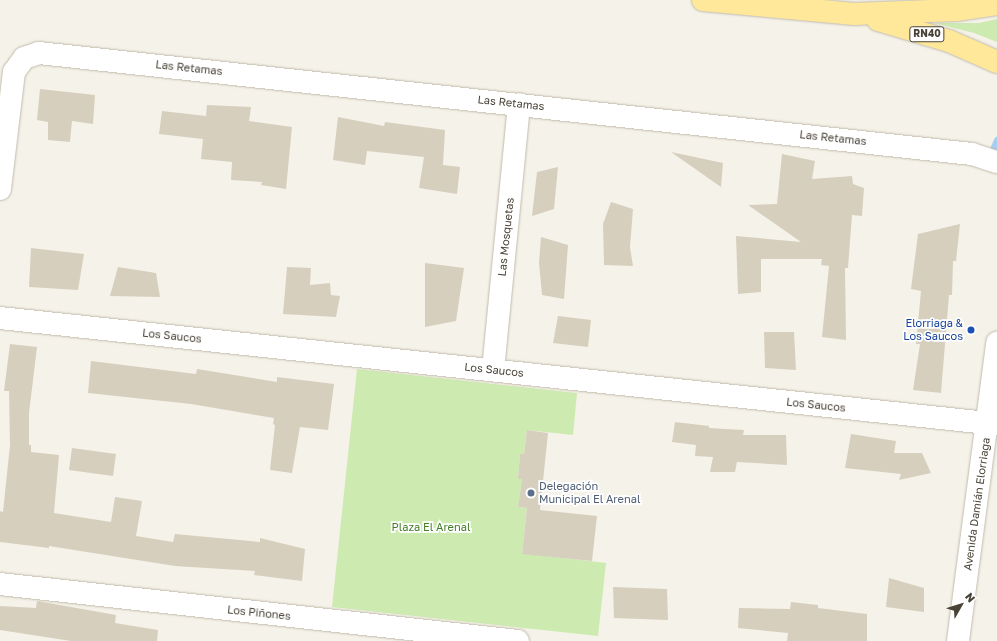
<!DOCTYPE html>
<html>
<head>
<meta charset="utf-8">
<style>
	body { margin:0 }
	#map { position:relative; width:997px; height:641px; overflow:hidden; background:#f5f2e9; font-family:"Golos Text",sans-serif }
	div>[style] { position:absolute }
	.green>* { inset:0; background:#cdeab1 }
	.stream>* { height:7px; margin:-3.5px; padding:0 3.5px; transform-origin:3.5px; border-radius:3.5px; background:#a5cef3 }
	.building>* { inset:0; background:#d7cfbe }
	.roads { filter:drop-shadow(0 0 1px #c1bbab) drop-shadow(0 0 1px #c1bbab) }
	.minor>* { height:22px; margin:-11px; padding:0 11px; transform-origin:11px; border-radius:11px; background:#fff }
	.major>* { height:22px; margin:-11px; padding:0 11px; transform-origin:11px; border-radius:11px; background:#ffe899 }
	.dots>* { width:11px; height:11px; translate:-50% -50%; box-sizing:border-box; border:2px solid #fff; border-radius:50% }
	span { translate:-50% -50%; white-space:nowrap; text-align:center; line-height:1.15; -webkit-text-stroke:3.5px #fff; paint-order:stroke }
	.shield-label span { padding:1px 3px; background:#fff; border:1px solid; border-radius:3px; -webkit-text-stroke-width:0 }
	.shield-label { font-size:10px; color:#494337; font-weight:700 }
	.street-label { font-size:11px; color:#494337 }
	.transit-label { font-size:11px; color:#164399 }
	.right { translate:-100% -50%; text-align:right }
	.service-label { font-size:11px; color:#4e5e75 }
	.left { translate:0 -50%; text-align:left }
	.park-label { font-size:11px; color:#437e27 }
	.north { position:absolute; left:941px; top:585px; width:40px; height:40px; -webkit-text-stroke:3px #fff; paint-order:stroke; rotate:51deg; font-size:11px; font-weight:700; line-height:16px; text-align:center; color:#494337 }
	.north::after { content:''; display:block; margin:auto; width:14px; height:18px; background:#494337; clip-path:polygon(50% 0,100% 100%,50% 72%,0 100%) }
</style>
</head>
<body>
<div id="map">
	<div class="green">
		<div style="clip-path:polygon(997px 19px,997px 42px,974px 33px,934px 23px,979px 23px)"></div>
		<div style="clip-path:polygon(357px 369px,577px 393px,573px 435px,527px 430px,524px 454px,520px 454px,518px 479px,522px 479px,518px 507px,527px 508px,522px 553px,606px 563px,598px 636px,332px 607px)"></div>
	</div>
	<div class="stream">
		<div style="left:989px;top:158px;width:20px;rotate:-66deg"></div>
	</div>
	<div class="building">
		<div style="clip-path:polygon(40px 89px,95px 95px,93px 124px,72px 121px,70px 142px,48px 140px,48px 122px,37px 120px)"></div>
		<div style="clip-path:polygon(207px 105px,251px 107px,249px 121px,292px 127px,286px 189px,261px 185px,262px 182px,231px 180px,232px 162px,201px 159px,203px 139px,159px 134px,162px 111px,206px 116px)"></div>
		<div style="clip-path:polygon(338px 117px,384px 126px,385px 122px,445px 130px,443px 165px,460px 167px,457px 194px,419px 188px,424px 157px,367px 151px,365px 165px,333px 160px)"></div>
		<div style="clip-path:polygon(671px 152px,723px 163px,721px 187px)"></div>
		<div style="clip-path:polygon(782px 154px,815px 161px,812px 179px,852px 176px,853px 184px,864px 188px,862px 216px,852px 215px,848px 268px,845px 268px,846px 340px,822px 337px,829px 266px,821px 265px,822px 259px,761px 259px,761px 292px,738px 294px,736px 236px,801px 242px,748px 205px,777px 204px)"></div>
		<div style="clip-path:polygon(558px 167px,554px 209px,532px 216px,537px 172px)"></div>
		<div style="clip-path:polygon(611px 202px,633px 209px,630px 247px,633px 266px,604px 265px,603px 224px)"></div>
		<div style="clip-path:polygon(960px 224px,956px 261px,953px 261px,952px 295px,949px 295px,941px 393px,913px 390px,920px 344px,916px 344px,921px 291px,911px 289px,918px 234px)"></div>
		<div style="clip-path:polygon(541px 237px,568px 245px,564px 299px,542px 295px,539px 263px)"></div>
		<div style="clip-path:polygon(31px 248px,84px 254px,78px 290px,29px 287px)"></div>
		<div style="clip-path:polygon(425px 263px,464px 268px,456px 321px,425px 327px)"></div>
		<div style="clip-path:polygon(118px 267px,156px 273px,160px 297px,110px 296px)"></div>
		<div style="clip-path:polygon(287px 267px,311px 268px,310px 285px,330px 283px,331px 295px,340px 296px,336px 317px,283px 314px)"></div>
		<div style="clip-path:polygon(558px 316px,591px 320px,588px 347px,553px 343px)"></div>
		<div style="clip-path:polygon(764px 332px,794px 332px,796px 370px,765px 368px)"></div>
		<div style="clip-path:polygon(10px 344px,37px 347px,29px 413px,29px 445px,31px 445px,31px 452px,59px 455px,54px 513px,111px 522px,115px 497px,142px 501px,136px 536px,173px 542px,175px 534px,260px 542px,260px 538px,305px 549px,302px 581px,254px 575px,255px 571px,175px 566px,49px 546px,49px 548px,0 542px,0 511px,3px 512px,10px 445px,9px 391px,4px 391px)"></div>
		<div style="clip-path:polygon(91px 361px,196px 374px,197px 369px,277px 382px,277px 377px,334px 384px,328px 430px,300px 427px,292px 473px,270px 470px,275px 425px,273px 424px,274px 418px,191px 404px,88px 393px)"></div>
		<div style="clip-path:polygon(675px 422px,709px 426px,709px 428px,744px 430px,743px 435px,786px 435px,787px 465px,737px 462px,735px 472px,710px 472px,713px 457px,695px 456px,696px 445px,672px 442px)"></div>
		<div style="clip-path:polygon(527px 430px,548px 433px,540px 510px,597px 516px,592px 561px,522px 554px,527px 508px,518px 507px,522px 479px,518px 479px,520px 454px,524px 454px)"></div>
		<div style="clip-path:polygon(851px 434px,896px 441px,894px 453px,922px 453px,931px 473px,899px 480px,901px 474px,845px 468px)"></div>
		<div style="clip-path:polygon(72px 448px,116px 454px,113px 476px,69px 470px)"></div>
		<div style="clip-path:polygon(889px 578px,924px 588px,924px 612px,886px 607px)"></div>
		<div style="clip-path:polygon(613px 587px,667px 589px,668px 620px,614px 618px)"></div>
		<div style="clip-path:polygon(37px 601px,116px 615px,115px 623px,158px 630px,157px 641px,71px 641px,0 630px,0 606px,36px 608px)"></div>
		<div style="clip-path:polygon(791px 602px,818px 605px,818px 608px,867px 614px,867px 641px,787px 641px,788px 633px,738px 628px,739px 608px,790px 609px)"></div>
	</div>
	<div class="roads">
		<div class="minor">
			<div style="left:0;top:189px;width:118px;rotate:-83.2deg"></div>
			<div style="left:14px;top:72px;width:17px;rotate:-54deg"></div>
			<div style="left:24px;top:58px;width:16px;rotate:-18deg"></div>
			<div style="left:39px;top:53px;width:938px;rotate:6.18deg"></div>
			<div style="left:972px;top:154px;width:26px;rotate:18deg"></div>
			<div style="left:0;top:318px;width:1003px;rotate:6.07deg"></div>
			<div style="left:493px;top:370px;width:267px;rotate:-84.4deg"></div>
			<div style="left:0;top:584px;width:521px;rotate:6.28deg"></div>
			<div style="left:958px;top:641px;width:301px;rotate:-82.5deg"></div>
		</div>
		<div class="major">
			<div style="left:703px;top:0;width:152px;rotate:5.3deg"></div>
			<div style="left:854px;top:14px;width:102px;rotate:-2.2deg"></div>
			<div style="left:956px;top:10px;width:41px;rotate:-8.3deg"></div>
			<div style="left:878px;top:20px;width:74px;rotate:16.5deg"></div>
			<div style="left:949px;top:41px;width:52px;rotate:23.6deg"></div>
		</div>
	</div>
	<div class="dots">
		<div style="left:971px;top:330px;background:#1a4fb4"></div>
		<div style="left:531px;top:493px;background:#5c6f8a"></div>
	</div>
	<div class="shield-label">
		<span style="left:927px;top:34px">RN40</span>
	</div>
	<div class="street-label">
		<span style="left:189px;top:68px;rotate:6deg">Las Retamas</span>
		<span style="left:511px;top:103px;rotate:6deg">Las Retamas</span>
		<span style="left:833px;top:138px;rotate:6deg">Las Retamas</span>
		<span style="left:506px;top:237px;rotate:-84deg">Las Mosquetas</span>
		<span style="left:172px;top:336px;rotate:6deg">Los Saucos</span>
		<span style="left:494px;top:370px;rotate:6deg">Los Saucos</span>
		<span style="left:816px;top:405px;rotate:6deg">Los Saucos</span>
		<span style="left:977px;top:504px;rotate:-82deg">Avenida Damián Elorriaga</span>
		<span style="left:259px;top:613px;rotate:6deg">Los Piñones</span>
	</div>
	<div class="transit-label">
		<span class="right" style="left:963px;top:330px">Elorriaga &amp;<br>Los Saucos</span>
	</div>
	<div class="service-label">
		<span class="left" style="left:539px;top:493px">Delegación<br>Municipal El Arenal</span>
	</div>
	<div class="park-label">
		<span style="left:431px;top:527px">Plaza El Arenal</span>
	</div>
	<div class="north">N</div>
</div>
</body>
</html>
